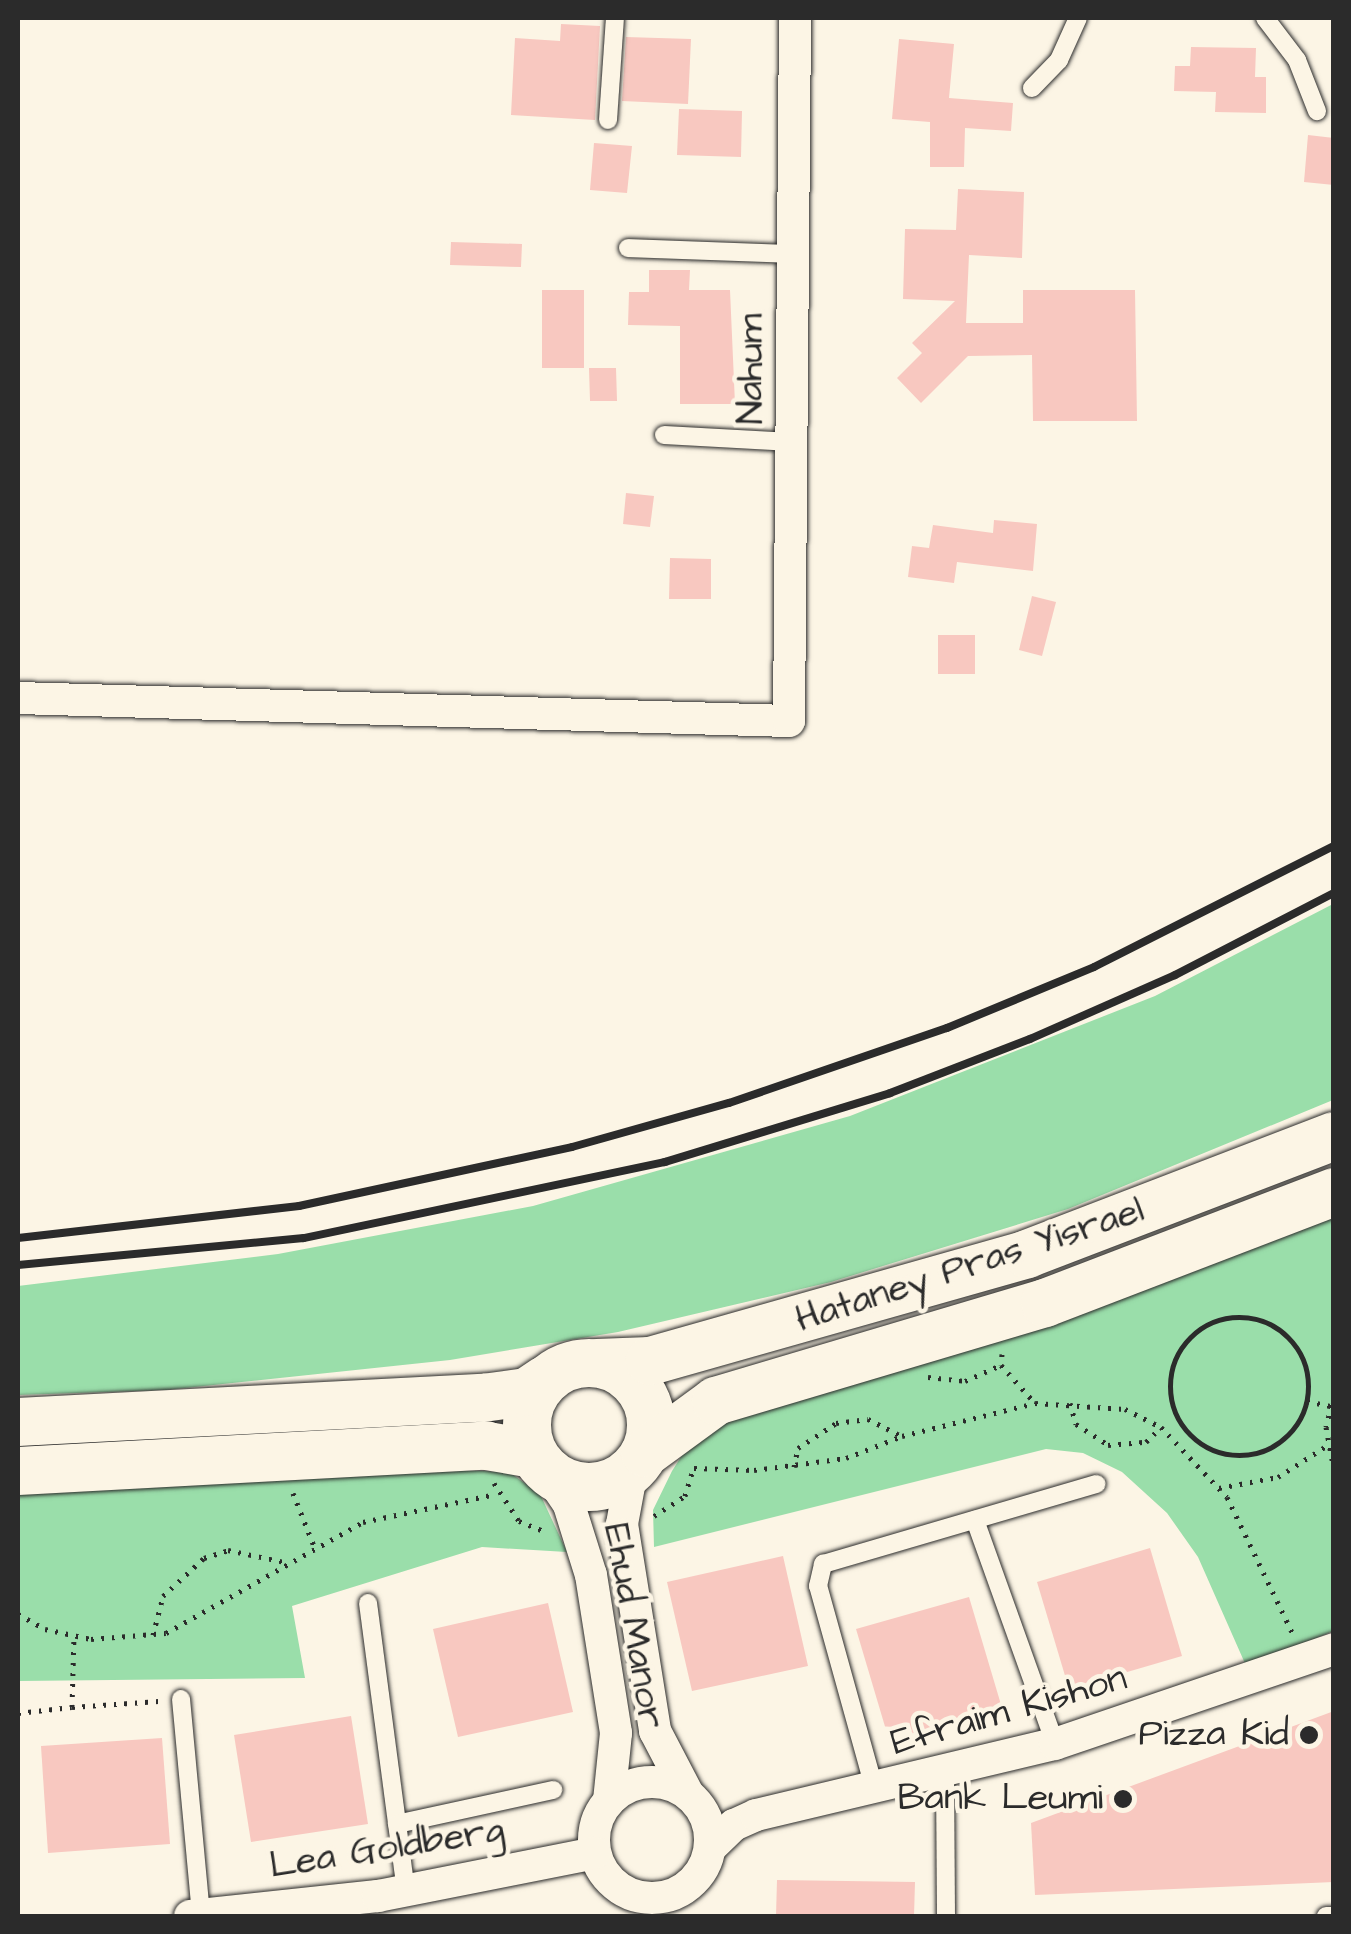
<!DOCTYPE html>
<html>
<head>
<meta charset="utf-8">
<style>
	body { margin:0 }
	#map { position:relative; width:1351px; height:1934px; overflow:hidden; background:#fcf5e5; font-family:"Architects Daughter",sans-serif }
	div>[style] { position:absolute }
	.green>* { inset:0; background:#9adeaa }
	.building>* { inset:0; background:#f8c8c0 }
	.path>* { height:5px; margin-top:-2.5px; transform-origin:0; background:repeating-linear-gradient(90deg,#2b2b2b 0 2.5px,transparent 0 10.5px) }
	.path>.ring { margin:-2.5px; padding:0; box-sizing:content-box; background:none; border:5px solid #2b2b2b; border-radius:50% }
	.roads { filter:drop-shadow(0 0 2px #2b2b2b) drop-shadow(0 0 2px #2b2b2b) }
	.service>* { height:18px; margin:-9px; padding:0 9px; transform-origin:9px; border-radius:9px; background:#fcf5e5 }
	.minor>* { height:32px; margin:-16px; padding:0 16px; transform-origin:16px; border-radius:16px; background:#fcf5e5 }
	.minor>.ring { margin:-16px; padding:0; box-sizing:content-box; background:none; border:32px solid #fcf5e5; border-radius:50% }
	.secondary>* { height:48px; margin:-24px; padding:0 24px; transform-origin:24px; border-radius:24px; background:#fcf5e5 }
	.secondary>.ring { margin:-24px; padding:0; box-sizing:content-box; background:none; border:48px solid #fcf5e5; border-radius:50% }
	.rail>* { height:8px; margin:-4px; padding:0 4px; transform-origin:4px; border-radius:4px; background:#2b2b2b }
	.dots>* { width:28px; height:28px; translate:-50% -50%; box-sizing:border-box; border:5px solid #fcf5e5; border-radius:50% }
	span { translate:-50% -50%; white-space:nowrap; text-align:center; line-height:1.15; -webkit-text-stroke:9px #fcf5e5; paint-order:stroke }
	.street-label { font-size:38px; color:#2b2b2b }
	.poi-label { font-size:38px; color:#2b2b2b }
	.right { translate:-100% -50%; text-align:right }
	.frame { position:absolute; inset:0; border:20px solid #2b2b2b; pointer-events:none }
</style>
</head>
<body>
<div id="map">
	<div class="green">
		<div style="clip-path:polygon(1333px 904px,1333px 1100px,1068px 1209px,831px 1282px,618px 1332px,450px 1360px,166px 1390px,18px 1395px,18px 1286px,278px 1254px,533px 1206px,850px 1116px,1155px 996px)"></div>
		<div style="clip-path:polygon(1333px 1212px,1333px 1631px,1247px 1668px,1198px 1557px,1167px 1513px,1122px 1472px,1083px 1453px,1046px 1449px,654px 1547px,653px 1510px,672px 1471px,695px 1435px,720px 1416px)"></div>
		<div style="clip-path:polygon(457px 1470px,509px 1472px,540px 1494px,567px 1552px,482px 1547px,292px 1606px,305px 1678px,18px 1681px,18px 1491px)"></div>
	</div>
	<div class="building">
		<div style="clip-path:polygon(561px 24px,600px 26px,595px 120px,511px 115px,515px 38px,560px 41px)"></div>
		<div style="clip-path:polygon(626px 37px,691px 39px,688px 104px,622px 101px)"></div>
		<div style="clip-path:polygon(899px 39px,954px 44px,949px 98px,1013px 103px,1011px 131px,965px 128px,964px 167px,930px 167px,930px 122px,892px 119px)"></div>
		<div style="clip-path:polygon(1191px 47px,1256px 48px,1255px 77px,1266px 77px,1266px 113px,1215px 112px,1216px 92px,1174px 91px,1175px 66px,1190px 66px)"></div>
		<div style="clip-path:polygon(679px 109px,742px 111px,741px 157px,677px 155px)"></div>
		<div style="clip-path:polygon(1308px 135px,1334px 138px,1334px 185px,1304px 182px)"></div>
		<div style="clip-path:polygon(594px 143px,632px 146px,627px 193px,590px 190px)"></div>
		<div style="clip-path:polygon(958px 189px,1024px 192px,1022px 258px,969px 255px,966px 323px,1023px 323px,1023px 290px,1135px 290px,1137px 421px,1033px 421px,1032px 355px,968px 356px,921px 403px,897px 378px,922px 353px,912px 343px,955px 301px,903px 299px,905px 229px,956px 230px)"></div>
		<div style="clip-path:polygon(451px 242px,522px 244px,521px 267px,450px 265px)"></div>
		<div style="clip-path:polygon(649px 270px,690px 270px,689px 290px,730px 290px,735px 404px,680px 404px,680px 326px,628px 325px,629px 292px,649px 292px)"></div>
		<div style="clip-path:polygon(542px 290px,584px 290px,584px 368px,542px 368px)"></div>
		<div style="clip-path:polygon(589px 368px,616px 368px,617px 401px,590px 401px)"></div>
		<div style="clip-path:polygon(626px 493px,654px 496px,650px 527px,623px 524px)"></div>
		<div style="clip-path:polygon(994px 520px,1037px 524px,1033px 571px,957px 562px,954px 583px,908px 577px,912px 546px,929px 548px,933px 525px,993px 533px)"></div>
		<div style="clip-path:polygon(670px 558px,711px 559px,711px 599px,669px 599px)"></div>
		<div style="clip-path:polygon(1032px 596px,1056px 602px,1042px 656px,1019px 650px)"></div>
		<div style="clip-path:polygon(938px 635px,975px 635px,975px 674px,938px 674px)"></div>
		<div style="clip-path:polygon(1150px 1548px,1182px 1656px,1069px 1689px,1037px 1582px)"></div>
		<div style="clip-path:polygon(783px 1556px,808px 1666px,692px 1691px,667px 1582px)"></div>
		<div style="clip-path:polygon(969px 1597px,1002px 1708px,889px 1740px,856px 1629px)"></div>
		<div style="clip-path:polygon(548px 1603px,573px 1712px,458px 1737px,433px 1629px)"></div>
		<div style="clip-path:polygon(1334px 1711px,1334px 1882px,1035px 1895px,1031px 1823px)"></div>
		<div style="clip-path:polygon(351px 1716px,368px 1824px,251px 1842px,234px 1735px)"></div>
		<div style="clip-path:polygon(162px 1738px,170px 1844px,48px 1853px,41px 1746px)"></div>
		<div style="clip-path:polygon(777px 1880px,915px 1882px,914px 1916px,776px 1916px)"></div>
	</div>
	<div class="path">
		<div class="ring" style="left:1170px;top:1317px;width:133px;height:133px"></div>
		<div style="left:1002px;top:1354px;width:11px;rotate:95deg"></div>
		<div style="left:1001px;top:1365px;width:51px;rotate:48.2deg"></div>
		<div style="left:928px;top:1377px;width:37px;rotate:6deg"></div>
		<div style="left:965px;top:1381px;width:39px;rotate:-24deg"></div>
		<div style="left:1334px;top:1395px;width:33px;rotate:104deg"></div>
		<div style="left:1326px;top:1427px;width:44px;rotate:79.5deg"></div>
		<div style="left:1307px;top:1401px;width:25px;rotate:12deg"></div>
		<div style="left:1070px;top:1403px;width:22px;rotate:74deg"></div>
		<div style="left:1076px;top:1424px;width:38px;rotate:33deg"></div>
		<div style="left:1108px;top:1445px;width:38px;rotate:-5deg"></div>
		<div style="left:1146px;top:1442px;width:21px;rotate:-45deg"></div>
		<div style="left:794px;top:1467px;width:19px;rotate:-78deg"></div>
		<div style="left:798px;top:1448px;width:45px;rotate:-33.3deg"></div>
		<div style="left:836px;top:1423px;width:32px;rotate:-7deg"></div>
		<div style="left:868px;top:1419px;width:38px;rotate:27deg"></div>
		<div style="left:694px;top:1468px;width:60px;rotate:1.9deg"></div>
		<div style="left:754px;top:1470px;width:93px;rotate:-7.4deg"></div>
		<div style="left:846px;top:1458px;width:60px;rotate:-21.4deg"></div>
		<div style="left:902px;top:1436px;width:137px;rotate:-13.9deg"></div>
		<div style="left:1035px;top:1403px;width:90px;rotate:3.8deg"></div>
		<div style="left:1125px;top:1409px;width:40px;rotate:26.6deg"></div>
		<div style="left:1161px;top:1427px;width:96px;rotate:46.7deg"></div>
		<div style="left:1227px;top:1497px;width:152px;rotate:64.3deg"></div>
		<div style="left:494px;top:1483px;width:45px;rotate:56.7deg"></div>
		<div style="left:519px;top:1521px;width:27px;rotate:22deg"></div>
		<div style="left:1219px;top:1488px;width:60px;rotate:-10.6deg"></div>
		<div style="left:1278px;top:1477px;width:59px;rotate:-32.6deg"></div>
		<div style="left:293px;top:1493px;width:57px;rotate:68.4deg"></div>
		<div style="left:654px;top:1516px;width:37px;rotate:-33deg"></div>
		<div style="left:685px;top:1496px;width:30px;rotate:-73deg"></div>
		<div style="left:18px;top:1614px;width:31px;rotate:29deg"></div>
		<div style="left:45px;top:1629px;width:47px;rotate:12.3deg"></div>
		<div style="left:91px;top:1639px;width:75px;rotate:-4.6deg"></div>
		<div style="left:166px;top:1633px;width:226px;rotate:-29.4deg"></div>
		<div style="left:363px;top:1522px;width:136px;rotate:-11.9deg"></div>
		<div style="left:153px;top:1635px;width:40px;rotate:-75.6deg"></div>
		<div style="left:163px;top:1596px;width:56px;rotate:-42.8deg"></div>
		<div style="left:204px;top:1558px;width:25px;rotate:-18deg"></div>
		<div style="left:228px;top:1550px;width:62px;rotate:12deg"></div>
		<div style="left:72px;top:1707px;width:87px;rotate:-3.9deg"></div>
		<div style="left:18px;top:1713px;width:54px;rotate:-6.3deg"></div>
		<div style="left:72px;top:1707px;width:70px;rotate:-88.4deg"></div>
	</div>
	<div class="roads">
		<div class="service">
			<div style="left:1265px;top:18px;width:53px;rotate:52.7deg"></div>
			<div style="left:1297px;top:60px;width:55px;rotate:68.6deg"></div>
			<div style="left:1032px;top:88px;width:39px;rotate:-46deg"></div>
			<div style="left:1059px;top:60px;width:46px;rotate:-65.7deg"></div>
			<div style="left:608px;top:120px;width:102px;rotate:-86.1deg"></div>
			<div style="left:628px;top:248px;width:165px;rotate:2.1deg"></div>
			<div style="left:664px;top:435px;width:128px;rotate:3.1deg"></div>
			<div style="left:975px;top:1520px;width:238px;rotate:70.3deg"></div>
			<div style="left:368px;top:1603px;width:290px;rotate:82.5deg"></div>
			<div style="left:181px;top:1699px;width:218px;rotate:84.7deg"></div>
			<div style="left:945px;top:1773px;width:143px;rotate:89.6deg"></div>
			<div style="left:875px;top:1791px;width:213px;rotate:-105.5deg"></div>
			<div style="left:818px;top:1586px;width:23px;rotate:-77deg"></div>
			<div style="left:823px;top:1564px;width:285px;rotate:-16.3deg"></div>
			<div style="left:397px;top:1824px;width:160px;rotate:-12.3deg"></div>
			<div style="left:1326px;top:1916px;width:8px"></div>
		</div>
		<div class="minor">
			<div style="left:18px;top:698px;width:771px;rotate:1.71deg"></div>
			<div style="left:789px;top:721px;width:703px;rotate:-89.51deg"></div>
			<div style="left:632px;top:1470px;width:55px;rotate:100.5deg"></div>
			<div style="left:622px;top:1524px;width:210px;rotate:80.9deg"></div>
			<div style="left:655px;top:1731px;width:71px;rotate:62.4deg"></div>
			<div style="left:547px;top:1472px;width:40px;rotate:56deg"></div>
			<div style="left:569px;top:1505px;width:73px;rotate:72.6deg"></div>
			<div style="left:591px;top:1575px;width:160px;rotate:81deg"></div>
			<div style="left:616px;top:1733px;width:68px;rotate:95.9deg"></div>
			<div class="ring" style="left:594px;top:1782px;width:84px;height:84px"></div>
			<div style="left:710px;top:1848px;width:33px;rotate:-44deg"></div>
			<div style="left:734px;top:1825px;width:24px;rotate:-24deg"></div>
			<div style="left:756px;top:1815px;width:307px;rotate:-13.4deg"></div>
			<div style="left:1055px;top:1744px;width:295px;rotate:-18.8deg"></div>
			<div style="left:190px;top:1916px;width:189px;rotate:-6.1deg"></div>
			<div style="left:378px;top:1896px;width:221px;rotate:-11.2deg"></div>
		</div>
		<div class="secondary">
			<div class="ring" style="left:527px;top:1363px;width:76px;height:76px"></div>
			<div style="left:597px;top:1363px;width:53px;rotate:-2.2deg"></div>
			<div style="left:650px;top:1361px;width:392px;rotate:-15.8deg"></div>
			<div style="left:1027px;top:1254px;width:329px;rotate:-21deg"></div>
			<div style="left:18px;top:1422px;width:466px;rotate:-3deg"></div>
			<div style="left:483px;top:1398px;width:44px;rotate:-7.8deg"></div>
			<div style="left:527px;top:1392px;width:22px;rotate:-34deg"></div>
			<div style="left:645px;top:1453px;width:88px;rotate:-36.2deg"></div>
			<div style="left:716px;top:1401px;width:343px;rotate:-16.6deg"></div>
			<div style="left:1045px;top:1303px;width:310px;rotate:-21deg"></div>
			<div style="left:18px;top:1471px;width:470px;rotate:-3.1deg"></div>
			<div style="left:487px;top:1446px;width:47px;rotate:9.9deg"></div>
		</div>
	</div>
	<div class="rail">
		<div style="left:18px;top:1238px;width:283px;rotate:-6.5deg"></div>
		<div style="left:299px;top:1206px;width:279px;rotate:-12.2deg"></div>
		<div style="left:572px;top:1147px;width:163px;rotate:-15.7deg"></div>
		<div style="left:729px;top:1103px;width:231px;rotate:-19deg"></div>
		<div style="left:947px;top:1028px;width:159px;rotate:-22.5deg"></div>
		<div style="left:1094px;top:967px;width:269px;rotate:-26.8deg"></div>
		<div style="left:18px;top:1265px;width:287px;rotate:-5.4deg"></div>
		<div style="left:304px;top:1238px;width:369px;rotate:-11.9deg"></div>
		<div style="left:665px;top:1162px;width:235px;rotate:-17deg"></div>
		<div style="left:890px;top:1093px;width:150px;rotate:-21.1deg"></div>
		<div style="left:1030px;top:1039px;width:158px;rotate:-23.8deg"></div>
		<div style="left:1175px;top:975px;width:179px;rotate:-27.3deg"></div>
	</div>
	<div class="dots">
		<div style="left:1309px;top:1735px;background:#2b2b2b"></div>
		<div style="left:1123px;top:1799px;background:#2b2b2b"></div>
	</div>
	<div class="street-label">
		<span style="left:752px;top:369px;rotate:-90deg">Nahum</span>
		<span style="left:970px;top:1266px;rotate:-18deg">Hataney Pras Yisrael</span>
		<span style="left:633px;top:1626px;rotate:80deg">Ehud Manor</span>
		<span style="left:1009px;top:1711px;rotate:-16deg">Efraim Kishon</span>
		<span style="left:387px;top:1849px;rotate:-9deg">Lea Goldberg</span>
	</div>
	<div class="poi-label">
		<span class="right" style="left:1289px;top:1735px">Pizza Kid</span>
		<span class="right" style="left:1103px;top:1799px">Bank Leumi</span>
	</div>
	<div class="frame"></div>
</div>
</body>
</html>
